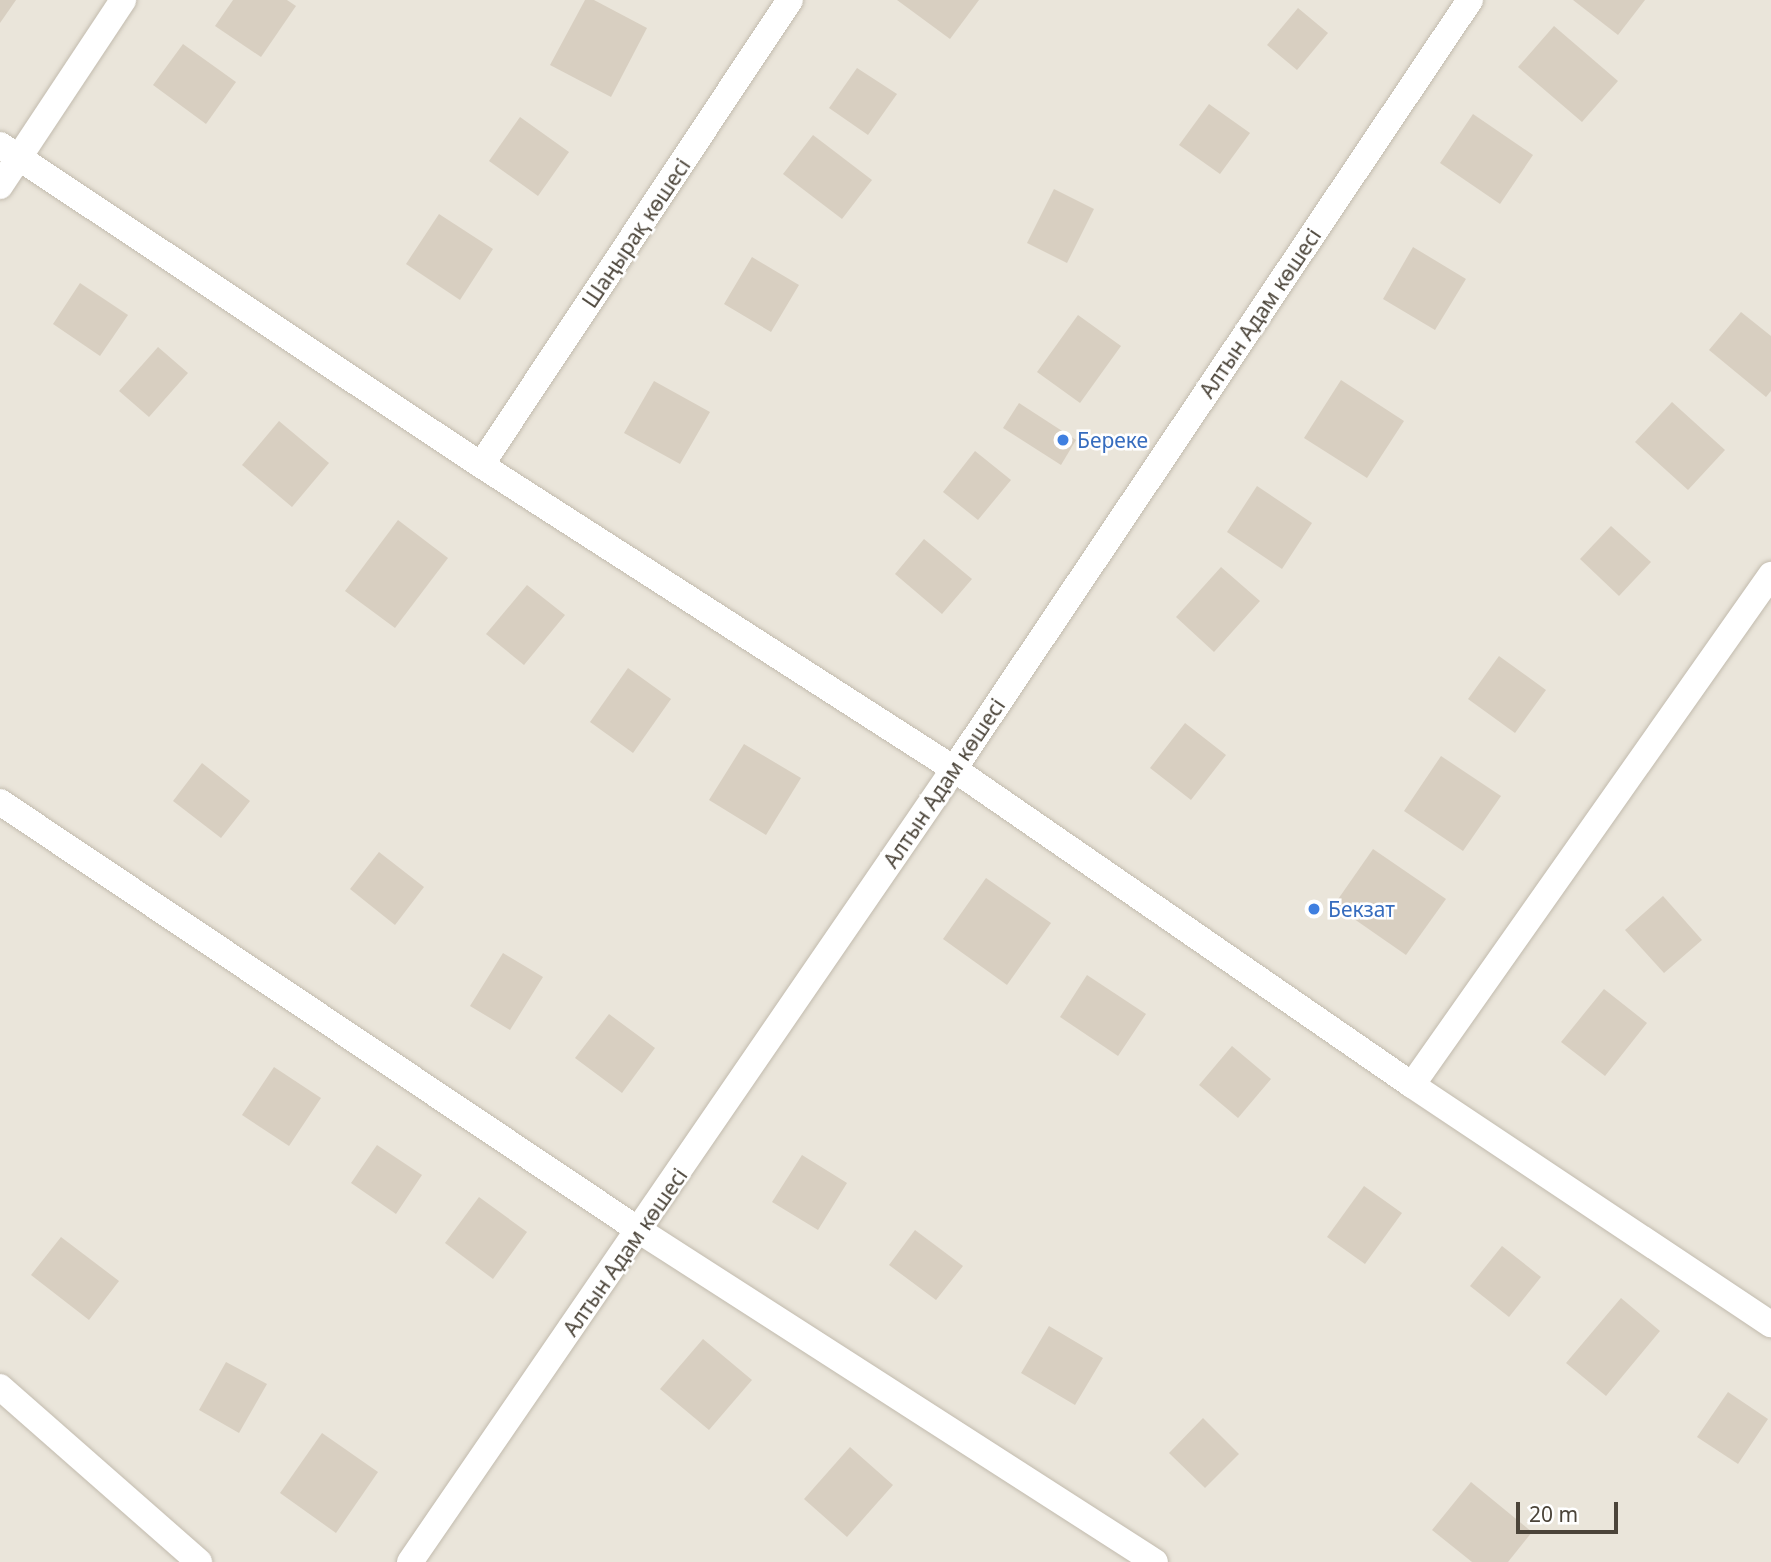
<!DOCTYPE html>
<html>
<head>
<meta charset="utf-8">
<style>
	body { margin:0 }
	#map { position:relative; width:1771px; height:1562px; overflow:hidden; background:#f6f3ec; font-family:"Noto Sans",sans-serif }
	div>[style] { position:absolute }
	.residential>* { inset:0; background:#eae5da }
	.building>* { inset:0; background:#d8cfc1 }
	.roads { filter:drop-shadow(0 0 2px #c2bbae) drop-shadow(0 0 2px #c2bbae) }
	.street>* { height:26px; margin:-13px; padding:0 13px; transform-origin:13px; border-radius:13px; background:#fff }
	.dots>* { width:19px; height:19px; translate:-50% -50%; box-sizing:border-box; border:4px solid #fff; border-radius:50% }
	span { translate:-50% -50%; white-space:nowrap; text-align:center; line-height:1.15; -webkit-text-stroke:5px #fff; paint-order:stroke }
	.street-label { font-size:21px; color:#4b4439 }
	.shop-label { font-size:21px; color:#366cbe }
	.left { translate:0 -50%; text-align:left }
	.scale { position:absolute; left:1516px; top:1502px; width:102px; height:32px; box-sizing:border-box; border:4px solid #4b4439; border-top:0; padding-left:9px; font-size:21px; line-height:24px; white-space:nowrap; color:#4b4439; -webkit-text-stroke:5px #fff; paint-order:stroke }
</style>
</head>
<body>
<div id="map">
	<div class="residential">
		<div style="clip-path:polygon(0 0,1771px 0,1771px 1562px,0 1562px)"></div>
	</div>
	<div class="building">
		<div style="clip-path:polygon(0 0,16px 0,0 23px)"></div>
		<div style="clip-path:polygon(233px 0,287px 0,296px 6px,261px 57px,215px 26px)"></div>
		<div style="clip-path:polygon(585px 0,594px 0,647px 28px,611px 97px,550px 65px)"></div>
		<div style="clip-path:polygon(897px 0,979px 0,950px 39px)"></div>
		<div style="clip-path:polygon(1573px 0,1645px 0,1618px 35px)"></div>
		<div style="clip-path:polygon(1298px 8px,1328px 33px,1297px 70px,1267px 45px)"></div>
		<div style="clip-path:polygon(1554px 26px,1618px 81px,1582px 122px,1518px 67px)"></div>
		<div style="clip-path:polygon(183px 44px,236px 82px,206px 124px,153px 85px)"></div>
		<div style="clip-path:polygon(857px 68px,897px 94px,868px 135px,829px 108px)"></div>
		<div style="clip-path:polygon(1209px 104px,1250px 133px,1220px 174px,1179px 145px)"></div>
		<div style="clip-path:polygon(1473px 114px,1533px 155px,1500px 204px,1440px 163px)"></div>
		<div style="clip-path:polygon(520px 117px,569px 152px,538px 196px,489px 161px)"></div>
		<div style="clip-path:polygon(813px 135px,872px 180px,842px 219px,783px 174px)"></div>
		<div style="clip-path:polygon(1054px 189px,1094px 209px,1067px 263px,1027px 243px)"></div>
		<div style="clip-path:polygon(439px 214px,493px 249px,460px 300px,406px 264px)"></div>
		<div style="clip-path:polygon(1413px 247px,1466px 279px,1435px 330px,1383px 299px)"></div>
		<div style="clip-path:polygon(752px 257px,799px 285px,771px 332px,724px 304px)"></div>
		<div style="clip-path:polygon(80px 283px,128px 315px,100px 356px,53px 324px)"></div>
		<div style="clip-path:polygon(1741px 312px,1771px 336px,1771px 391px,1766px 397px,1709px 350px)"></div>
		<div style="clip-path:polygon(1078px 315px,1121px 346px,1080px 403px,1037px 372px)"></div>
		<div style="clip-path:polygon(158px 347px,188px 373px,149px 417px,119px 391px)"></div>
		<div style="clip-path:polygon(1341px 380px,1404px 421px,1367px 478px,1304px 438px)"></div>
		<div style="clip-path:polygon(654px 381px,710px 412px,680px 464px,624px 433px)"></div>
		<div style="clip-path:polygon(1672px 402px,1725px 450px,1688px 490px,1635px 442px)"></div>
		<div style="clip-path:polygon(1019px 403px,1076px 440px,1061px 465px,1003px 428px)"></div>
		<div style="clip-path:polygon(279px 421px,329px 463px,292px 507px,242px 465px)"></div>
		<div style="clip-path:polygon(975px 451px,1011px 480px,978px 520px,943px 492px)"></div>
		<div style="clip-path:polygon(1257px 486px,1312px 523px,1282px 569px,1227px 532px)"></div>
		<div style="clip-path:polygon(398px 520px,448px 558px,395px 628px,345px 591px)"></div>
		<div style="clip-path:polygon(1611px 526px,1651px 562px,1619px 596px,1580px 559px)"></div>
		<div style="clip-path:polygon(924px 539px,972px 579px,942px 614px,895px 574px)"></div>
		<div style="clip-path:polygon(1221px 567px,1260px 601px,1214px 652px,1176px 617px)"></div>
		<div style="clip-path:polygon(527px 585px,565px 615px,524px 665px,486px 634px)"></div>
		<div style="clip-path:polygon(1499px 656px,1546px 690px,1515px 733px,1468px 699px)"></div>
		<div style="clip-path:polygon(628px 668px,671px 699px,633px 753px,590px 722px)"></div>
		<div style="clip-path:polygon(1185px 723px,1226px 755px,1191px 800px,1150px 768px)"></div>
		<div style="clip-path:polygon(744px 744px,801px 778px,766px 835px,709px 800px)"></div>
		<div style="clip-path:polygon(1441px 756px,1501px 796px,1463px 851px,1404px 811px)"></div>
		<div style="clip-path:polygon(202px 763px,250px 801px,221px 838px,173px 801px)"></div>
		<div style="clip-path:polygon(1373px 849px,1446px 899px,1406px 955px,1334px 905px)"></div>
		<div style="clip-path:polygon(379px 852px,424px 887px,395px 925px,350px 889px)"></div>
		<div style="clip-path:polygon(986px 878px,1051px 923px,1007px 985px,943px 939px)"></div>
		<div style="clip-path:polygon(1663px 896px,1702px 940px,1664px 973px,1625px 930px)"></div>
		<div style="clip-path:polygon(503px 953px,543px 977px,510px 1030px,470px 1006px)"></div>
		<div style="clip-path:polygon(1087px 975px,1146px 1014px,1118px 1056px,1060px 1017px)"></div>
		<div style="clip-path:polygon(1604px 989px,1647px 1023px,1605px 1076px,1561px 1042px)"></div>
		<div style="clip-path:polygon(609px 1014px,655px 1048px,622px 1093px,575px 1058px)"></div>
		<div style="clip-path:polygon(1232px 1046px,1271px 1079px,1238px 1118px,1199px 1085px)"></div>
		<div style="clip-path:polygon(274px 1067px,321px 1098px,289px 1146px,242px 1115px)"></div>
		<div style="clip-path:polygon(377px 1145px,422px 1175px,396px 1214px,351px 1183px)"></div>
		<div style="clip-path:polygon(802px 1155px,847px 1183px,818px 1230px,772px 1202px)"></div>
		<div style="clip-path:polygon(1364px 1186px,1402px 1213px,1365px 1264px,1327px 1237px)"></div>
		<div style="clip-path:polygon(479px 1197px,527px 1232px,493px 1279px,445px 1243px)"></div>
		<div style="clip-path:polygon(915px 1230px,963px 1266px,936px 1300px,889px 1265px)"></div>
		<div style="clip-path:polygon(61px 1237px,119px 1281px,89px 1320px,31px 1275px)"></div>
		<div style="clip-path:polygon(1502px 1246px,1541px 1277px,1509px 1317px,1470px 1286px)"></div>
		<div style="clip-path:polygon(1621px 1298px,1660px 1331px,1606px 1396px,1566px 1363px)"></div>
		<div style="clip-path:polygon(1049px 1326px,1103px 1358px,1075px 1405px,1021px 1373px)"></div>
		<div style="clip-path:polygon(703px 1339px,752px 1380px,709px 1430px,660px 1389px)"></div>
		<div style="clip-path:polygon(226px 1362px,267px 1384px,239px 1433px,199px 1410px)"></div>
		<div style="clip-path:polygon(1728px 1392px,1768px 1419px,1738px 1464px,1697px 1437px)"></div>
		<div style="clip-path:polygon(1203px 1418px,1239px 1454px,1205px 1488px,1169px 1453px)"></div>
		<div style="clip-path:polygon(322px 1433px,378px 1472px,336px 1533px,280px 1493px)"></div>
		<div style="clip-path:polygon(850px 1447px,893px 1485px,847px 1537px,804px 1499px)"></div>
		<div style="clip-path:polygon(1471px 1482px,1532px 1532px,1508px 1562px,1472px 1562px,1432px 1530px)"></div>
	</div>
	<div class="roads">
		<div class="street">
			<div style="left:0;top:145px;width:578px;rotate:33.64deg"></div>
			<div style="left:481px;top:465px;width:562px;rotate:32.73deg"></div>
			<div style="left:954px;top:769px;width:556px;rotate:34.6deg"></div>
			<div style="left:1412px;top:1085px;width:431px;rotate:33.7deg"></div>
			<div style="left:0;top:186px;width:223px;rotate:-56.5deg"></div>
			<div style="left:481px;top:465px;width:558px;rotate:-56.4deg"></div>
			<div style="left:0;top:802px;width:770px;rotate:33.83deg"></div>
			<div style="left:640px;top:1231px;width:612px;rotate:32.73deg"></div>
			<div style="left:1412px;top:1085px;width:624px;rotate:-54.86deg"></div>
			<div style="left:0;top:1387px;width:265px;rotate:41.3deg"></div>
			<div style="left:410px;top:1562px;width:962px;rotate:-55.55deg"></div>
			<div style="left:954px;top:769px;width:926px;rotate:-56.14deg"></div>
		</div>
	</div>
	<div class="dots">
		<div style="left:1063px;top:440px;background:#3f7fe0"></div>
		<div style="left:1314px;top:909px;background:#3f7fe0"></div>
	</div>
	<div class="street-label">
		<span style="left:636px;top:233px;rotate:-56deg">Шаңырақ көшесі</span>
		<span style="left:1260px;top:313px;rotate:-56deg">Алтын Адам көшесі</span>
		<span style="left:944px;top:783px;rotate:-56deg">Алтын Адам көшесі</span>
		<span style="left:625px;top:1252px;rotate:-55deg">Алтын Адам көшесі</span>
	</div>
	<div class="shop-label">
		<span class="left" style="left:1077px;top:440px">Береке</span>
		<span class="left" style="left:1328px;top:909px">Бекзат</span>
	</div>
	<div class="scale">20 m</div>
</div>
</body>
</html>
